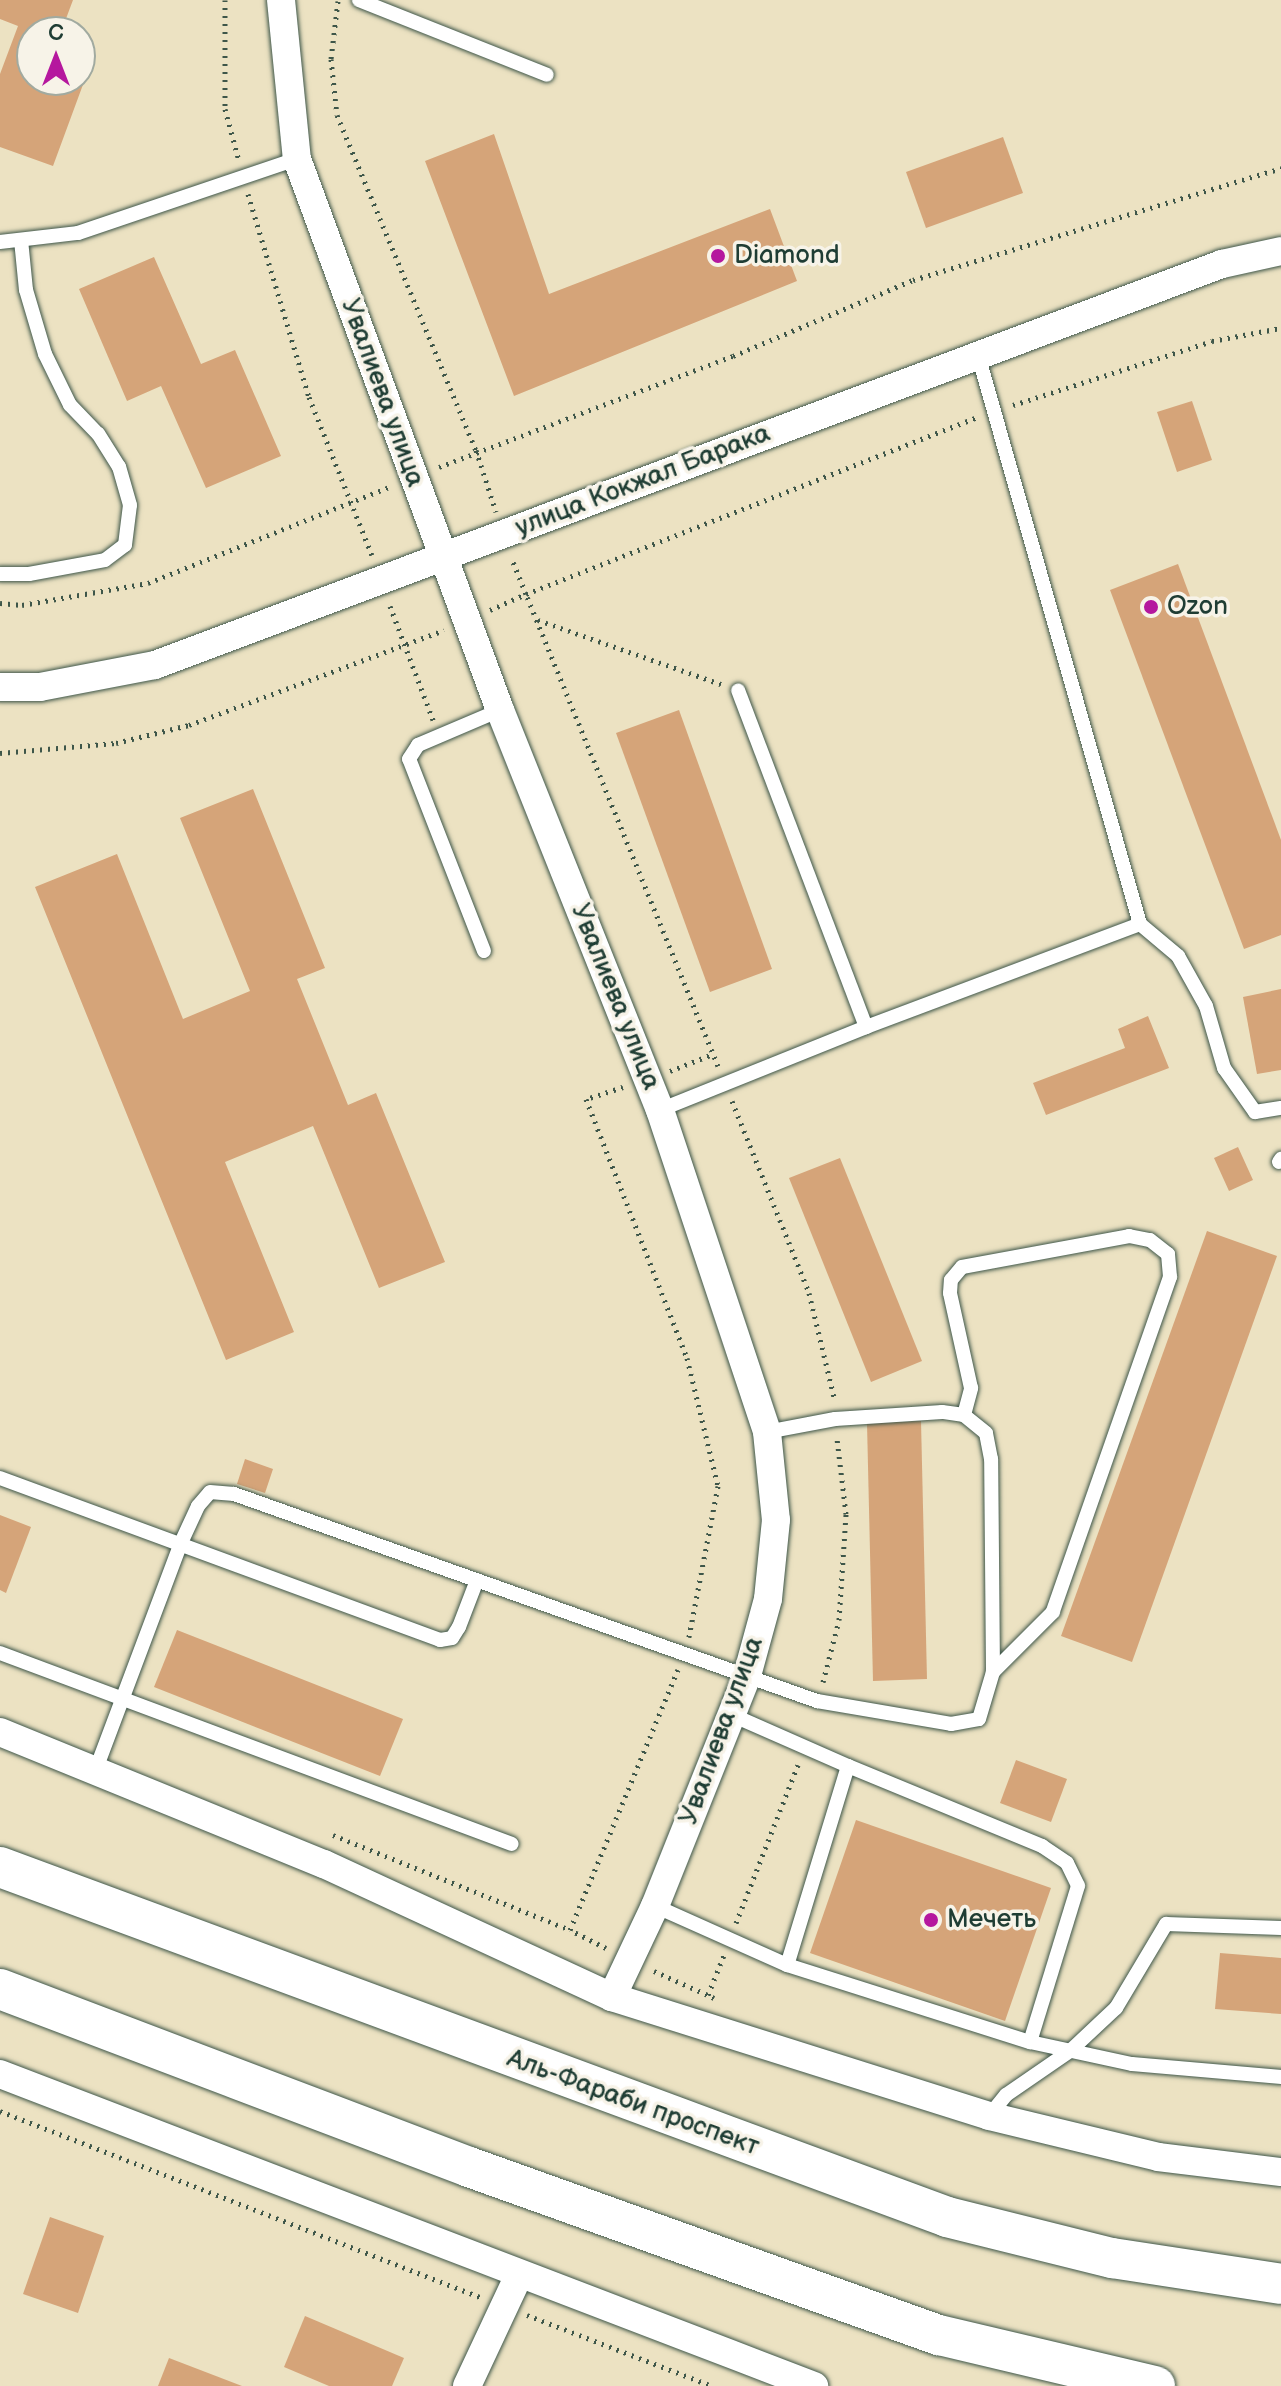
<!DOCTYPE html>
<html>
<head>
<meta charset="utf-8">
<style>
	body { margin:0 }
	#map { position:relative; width:1281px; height:2386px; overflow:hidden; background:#ece2c2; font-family:"Balsamiq Sans",sans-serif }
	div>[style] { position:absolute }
	.building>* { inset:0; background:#d5a479 }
	.path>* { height:5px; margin-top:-2.5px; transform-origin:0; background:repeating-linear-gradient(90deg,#3e5649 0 2px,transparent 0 8px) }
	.roads { filter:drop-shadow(0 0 2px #3e5649) drop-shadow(0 0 2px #3e5649) }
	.lane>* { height:14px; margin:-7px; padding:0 7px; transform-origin:7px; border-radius:7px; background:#fff }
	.street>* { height:28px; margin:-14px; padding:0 14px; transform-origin:14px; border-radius:14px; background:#fff }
	.secondary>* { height:40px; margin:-20px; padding:0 20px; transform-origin:20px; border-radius:20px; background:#fff }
	.dots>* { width:22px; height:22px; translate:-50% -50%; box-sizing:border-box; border:4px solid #f7f3e8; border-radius:50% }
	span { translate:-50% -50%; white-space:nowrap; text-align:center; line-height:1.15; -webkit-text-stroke:7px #f7f3e8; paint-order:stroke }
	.poi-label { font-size:26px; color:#1f3d34 }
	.left { translate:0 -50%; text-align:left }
	.street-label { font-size:26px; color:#1f3d34 }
	.north { position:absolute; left:16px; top:16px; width:80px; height:80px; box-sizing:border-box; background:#f7f3e8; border:2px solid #a1aaa0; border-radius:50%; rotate:0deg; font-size:22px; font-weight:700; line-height:32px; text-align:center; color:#1f3d34 }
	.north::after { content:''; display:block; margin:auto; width:28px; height:36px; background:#b5179e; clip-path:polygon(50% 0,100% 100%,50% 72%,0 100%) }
</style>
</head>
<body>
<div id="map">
	<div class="building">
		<div style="clip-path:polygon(0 0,73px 0,61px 32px,32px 32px,32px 80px,80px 80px,80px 46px,95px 52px,53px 166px,0 147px,0 74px,18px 26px,0 19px)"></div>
		<div style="clip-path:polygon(494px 134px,549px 294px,770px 209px,797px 281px,514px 396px,425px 161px)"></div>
		<div style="clip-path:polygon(1003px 137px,1023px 193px,926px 228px,906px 172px)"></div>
		<div style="clip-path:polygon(154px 257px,201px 364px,235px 350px,281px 456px,206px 488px,161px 386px,127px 401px,79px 289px)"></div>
		<div style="clip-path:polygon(1192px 401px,1212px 460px,1177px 472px,1157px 412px)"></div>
		<div style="clip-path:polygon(1178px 564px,1281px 840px,1281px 935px,1244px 949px,1110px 590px)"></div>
		<div style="clip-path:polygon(679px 710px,772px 969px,710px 992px,616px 733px)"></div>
		<div style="clip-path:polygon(253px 789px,325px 968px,297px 979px,348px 1105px,376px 1093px,445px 1262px,379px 1288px,313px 1126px,225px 1162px,294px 1332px,226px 1360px,35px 887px,117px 854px,183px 1019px,250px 991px,180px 818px)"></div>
		<div style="clip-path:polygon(1281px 989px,1281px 1070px,1257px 1074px,1243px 997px)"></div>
		<div style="clip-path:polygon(1148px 1016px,1169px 1068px,1046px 1115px,1033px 1083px,1125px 1048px,1118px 1029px)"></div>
		<div style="clip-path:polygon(1238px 1147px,1253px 1180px,1229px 1191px,1214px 1158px)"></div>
		<div style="clip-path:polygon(840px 1158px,922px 1361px,871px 1382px,789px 1178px)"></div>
		<div style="clip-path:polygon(1207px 1231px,1277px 1256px,1132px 1662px,1061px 1636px)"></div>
		<div style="clip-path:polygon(921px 1421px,927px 1679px,873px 1681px,867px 1423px)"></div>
		<div style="clip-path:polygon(245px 1459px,273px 1469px,265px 1493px,237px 1484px)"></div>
		<div style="clip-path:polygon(0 1515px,31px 1527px,6px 1593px,0 1590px)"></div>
		<div style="clip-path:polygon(177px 1630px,403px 1719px,380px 1776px,154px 1687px)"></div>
		<div style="clip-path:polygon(1016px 1760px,1067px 1779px,1051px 1822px,1000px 1803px)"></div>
		<div style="clip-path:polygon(856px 1820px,1051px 1888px,1005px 2021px,810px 1953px)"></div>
		<div style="clip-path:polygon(1220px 1953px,1281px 1958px,1281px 2014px,1215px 2009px)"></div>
		<div style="clip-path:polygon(50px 2217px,104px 2236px,78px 2313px,23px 2294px)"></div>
		<div style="clip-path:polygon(305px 2316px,404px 2358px,392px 2386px,329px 2386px,284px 2367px)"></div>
		<div style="clip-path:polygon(169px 2358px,242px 2386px,158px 2386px)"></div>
	</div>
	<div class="path">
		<div style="left:225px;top:0;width:109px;rotate:90deg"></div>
		<div style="left:225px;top:109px;width:54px;rotate:74.9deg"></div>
		<div style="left:338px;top:1px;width:58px;rotate:96.9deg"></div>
		<div style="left:331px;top:59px;width:56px;rotate:83.9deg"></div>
		<div style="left:337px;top:115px;width:363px;rotate:67.5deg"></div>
		<div style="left:476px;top:450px;width:65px;rotate:72.1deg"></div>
		<div style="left:248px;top:194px;width:212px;rotate:73.3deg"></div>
		<div style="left:309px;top:397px;width:170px;rotate:68.3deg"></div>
		<div style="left:1013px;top:405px;width:209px;rotate:-17.8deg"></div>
		<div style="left:1212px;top:341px;width:70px;rotate:-10.7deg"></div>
		<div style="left:439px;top:467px;width:314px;rotate:-20.7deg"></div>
		<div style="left:733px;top:356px;width:195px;rotate:-22.9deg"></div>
		<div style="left:913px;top:280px;width:385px;rotate:-16.9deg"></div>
		<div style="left:0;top:603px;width:22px;rotate:5deg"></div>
		<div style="left:22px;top:605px;width:128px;rotate:-9.9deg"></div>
		<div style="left:148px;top:583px;width:263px;rotate:-21.7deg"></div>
		<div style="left:390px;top:606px;width:122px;rotate:69.3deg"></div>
		<div style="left:490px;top:610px;width:39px;rotate:-24deg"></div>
		<div style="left:526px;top:594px;width:38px;rotate:-112deg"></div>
		<div style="left:538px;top:620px;width:194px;rotate:19.3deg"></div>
		<div style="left:0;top:753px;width:116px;rotate:-4.9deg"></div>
		<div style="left:116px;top:743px;width:75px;rotate:-13.9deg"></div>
		<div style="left:189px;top:725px;width:272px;rotate:-20.4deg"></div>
		<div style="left:718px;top:1066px;width:510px;rotate:-112.14deg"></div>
		<div style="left:526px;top:594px;width:484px;rotate:-21.4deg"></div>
		<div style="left:670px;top:1071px;width:46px;rotate:-21.6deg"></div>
		<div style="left:623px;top:1087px;width:39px;rotate:162deg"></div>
		<div style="left:586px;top:1099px;width:278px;rotate:68.7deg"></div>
		<div style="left:687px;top:1358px;width:132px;rotate:76.4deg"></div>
		<div style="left:718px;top:1486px;width:154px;rotate:100.9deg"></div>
		<div style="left:732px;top:1101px;width:207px;rotate:68.1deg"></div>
		<div style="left:809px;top:1293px;width:111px;rotate:76.5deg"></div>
		<div style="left:823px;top:1682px;width:64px;rotate:-75.5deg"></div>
		<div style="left:839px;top:1620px;width:106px;rotate:-86.2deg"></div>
		<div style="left:846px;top:1514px;width:76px;rotate:-96.8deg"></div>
		<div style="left:333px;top:1835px;width:255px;rotate:21.8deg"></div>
		<div style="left:736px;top:1923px;width:170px;rotate:-68.6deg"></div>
		<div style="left:606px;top:1948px;width:40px;rotate:-153.4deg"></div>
		<div style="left:570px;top:1930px;width:282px;rotate:-67.5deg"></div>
		<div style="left:654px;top:1971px;width:59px;rotate:24deg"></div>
		<div style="left:714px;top:1998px;width:7px;rotate:-153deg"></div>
		<div style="left:708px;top:1995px;width:43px;rotate:-68.2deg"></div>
		<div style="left:0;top:2111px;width:515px;rotate:21.18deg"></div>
		<div style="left:527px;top:2315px;width:198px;rotate:21deg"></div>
	</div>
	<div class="roads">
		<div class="lane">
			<div style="left:359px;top:0;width:202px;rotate:21.7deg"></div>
			<div style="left:0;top:242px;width:79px;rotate:-6.6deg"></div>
			<div style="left:78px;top:233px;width:231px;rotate:-18.7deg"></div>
			<div style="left:0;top:574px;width:29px"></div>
			<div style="left:29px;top:574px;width:77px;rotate:-10.4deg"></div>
			<div style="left:105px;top:560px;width:25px;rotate:-37deg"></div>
			<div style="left:125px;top:545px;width:40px;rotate:-82.9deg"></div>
			<div style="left:130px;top:505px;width:40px;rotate:-106deg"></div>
			<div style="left:119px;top:467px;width:39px;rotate:-122deg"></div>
			<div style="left:98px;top:434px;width:40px;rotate:-134deg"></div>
			<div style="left:70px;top:405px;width:57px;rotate:-116.1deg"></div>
			<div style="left:45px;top:354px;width:67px;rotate:-106.5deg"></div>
			<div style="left:26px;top:290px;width:50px;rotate:-95.7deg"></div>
			<div style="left:1140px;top:924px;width:50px;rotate:40.1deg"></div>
			<div style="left:1178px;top:956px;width:57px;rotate:60.8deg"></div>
			<div style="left:1206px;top:1006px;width:65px;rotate:73.8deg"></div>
			<div style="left:1224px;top:1068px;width:54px;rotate:54.8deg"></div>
			<div style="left:1255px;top:1112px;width:26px;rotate:-9deg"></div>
			<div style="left:484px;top:951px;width:206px;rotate:-111.3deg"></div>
			<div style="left:409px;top:759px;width:17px;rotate:-57deg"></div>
			<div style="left:418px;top:745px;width:89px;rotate:-23.1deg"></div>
			<div style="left:866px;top:1027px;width:293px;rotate:-20.6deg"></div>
			<div style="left:1140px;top:924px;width:592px;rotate:-105.89deg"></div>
			<div style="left:660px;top:1110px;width:222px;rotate:-21.9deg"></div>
			<div style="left:866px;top:1027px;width:360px;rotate:-110.8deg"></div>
			<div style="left:1279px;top:1162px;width:4px;rotate:-56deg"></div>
			<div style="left:964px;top:1415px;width:28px;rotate:-75deg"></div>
			<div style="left:971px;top:1388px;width:97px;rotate:-102.5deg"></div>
			<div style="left:950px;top:1293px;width:13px;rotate:-86deg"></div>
			<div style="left:951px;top:1280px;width:17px;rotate:-50deg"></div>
			<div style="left:962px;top:1267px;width:170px;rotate:-10.5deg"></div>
			<div style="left:1129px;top:1236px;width:21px;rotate:11deg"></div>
			<div style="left:1150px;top:1240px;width:23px;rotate:38deg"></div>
			<div style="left:1168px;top:1254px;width:23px;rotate:85deg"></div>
			<div style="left:1170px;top:1277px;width:355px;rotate:109.3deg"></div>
			<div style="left:1053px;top:1612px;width:85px;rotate:135deg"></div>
			<div style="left:0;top:1478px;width:469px;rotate:20.2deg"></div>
			<div style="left:440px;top:1640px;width:12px;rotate:-9deg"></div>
			<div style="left:452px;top:1638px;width:13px;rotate:-58deg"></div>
			<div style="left:459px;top:1627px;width:50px;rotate:-69deg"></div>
			<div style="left:0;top:1653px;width:546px;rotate:20.46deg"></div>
			<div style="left:732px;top:1715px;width:127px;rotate:23.7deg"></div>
			<div style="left:848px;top:1766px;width:208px;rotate:107deg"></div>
			<div style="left:848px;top:1766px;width:210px;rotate:22.4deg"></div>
			<div style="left:1042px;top:1846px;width:30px;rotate:34deg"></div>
			<div style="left:1067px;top:1863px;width:25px;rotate:64deg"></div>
			<div style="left:1078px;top:1886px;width:163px;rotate:107.1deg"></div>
			<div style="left:96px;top:1769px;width:239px;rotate:-69.4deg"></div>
			<div style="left:180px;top:1545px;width:43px;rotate:-65.2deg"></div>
			<div style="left:198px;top:1506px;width:18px;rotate:-49deg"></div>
			<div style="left:210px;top:1492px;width:24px;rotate:5deg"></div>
			<div style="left:234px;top:1494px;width:619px;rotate:19.55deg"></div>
			<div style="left:817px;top:1701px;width:136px;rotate:9.7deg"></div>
			<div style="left:951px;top:1724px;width:28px;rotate:-10deg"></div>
			<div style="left:979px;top:1719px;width:49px;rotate:-73.4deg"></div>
			<div style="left:993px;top:1672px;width:213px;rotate:-90.5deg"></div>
			<div style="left:991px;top:1459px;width:26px;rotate:-101deg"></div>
			<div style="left:986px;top:1433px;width:28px;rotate:-141deg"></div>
			<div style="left:964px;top:1415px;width:22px;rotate:-172deg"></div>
			<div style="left:942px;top:1412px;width:107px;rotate:176.3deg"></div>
			<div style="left:835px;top:1419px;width:69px;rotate:169.2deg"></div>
			<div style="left:655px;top:1906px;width:145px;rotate:24.1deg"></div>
			<div style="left:787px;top:1965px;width:255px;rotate:17.6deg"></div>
			<div style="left:1030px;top:2042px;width:104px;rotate:12.2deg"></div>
			<div style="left:1132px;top:2064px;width:150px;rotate:5deg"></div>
			<div style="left:989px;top:2116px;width:27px;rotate:-51deg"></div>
			<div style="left:1006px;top:2095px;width:78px;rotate:-34.5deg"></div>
			<div style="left:1070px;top:2051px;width:63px;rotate:-43.1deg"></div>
			<div style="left:1116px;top:2008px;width:98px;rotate:-59.2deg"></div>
			<div style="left:1166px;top:1924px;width:115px;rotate:2deg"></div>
		</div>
		<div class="street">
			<div style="left:281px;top:0;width:160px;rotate:84.3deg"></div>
			<div style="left:297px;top:159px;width:587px;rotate:69.78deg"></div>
			<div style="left:500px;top:710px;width:431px;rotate:68.2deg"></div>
			<div style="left:660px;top:1110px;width:339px;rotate:71.6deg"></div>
			<div style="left:767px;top:1432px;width:88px;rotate:84.2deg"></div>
			<div style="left:776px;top:1520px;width:79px;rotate:95.8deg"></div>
			<div style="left:768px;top:1599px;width:80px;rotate:105.3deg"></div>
			<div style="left:747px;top:1676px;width:248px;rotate:111.8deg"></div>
			<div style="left:655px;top:1906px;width:101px;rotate:115.3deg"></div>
			<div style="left:0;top:687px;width:40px"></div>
			<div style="left:40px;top:687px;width:117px;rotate:-10.8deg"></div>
			<div style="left:155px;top:665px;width:1140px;rotate:-20.6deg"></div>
			<div style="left:1222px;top:264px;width:60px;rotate:-12.4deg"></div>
			<div style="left:0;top:1732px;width:350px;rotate:22.2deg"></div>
			<div style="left:324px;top:1864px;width:317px;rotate:24.8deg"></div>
			<div style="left:612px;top:1997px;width:395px;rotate:17.5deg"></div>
			<div style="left:989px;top:2116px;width:174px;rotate:13.6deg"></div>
			<div style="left:1158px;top:2157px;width:124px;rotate:7deg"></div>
			<div style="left:0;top:2074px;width:872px;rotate:20.97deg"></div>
			<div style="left:467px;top:2386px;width:123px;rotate:-64.9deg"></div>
		</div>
		<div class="secondary">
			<div style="left:0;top:1867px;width:1010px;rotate:20.28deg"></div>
			<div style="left:947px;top:2217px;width:170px;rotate:14deg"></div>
			<div style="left:1112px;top:2258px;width:171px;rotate:8.7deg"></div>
			<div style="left:0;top:1989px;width:502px;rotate:20.78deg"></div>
			<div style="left:469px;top:2167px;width:499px;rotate:19.7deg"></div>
			<div style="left:939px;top:2335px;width:222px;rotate:13.3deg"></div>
		</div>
	</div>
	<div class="dots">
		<div style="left:718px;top:256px;background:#b5179e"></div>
		<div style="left:1151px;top:607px;background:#b5179e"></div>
		<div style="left:931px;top:1920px;background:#b5179e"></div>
	</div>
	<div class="poi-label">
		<span class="left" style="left:734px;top:256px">Diamond</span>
		<span class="left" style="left:1167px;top:607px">Ozon</span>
		<span class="left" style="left:947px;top:1920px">Мечеть</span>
	</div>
	<div class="street-label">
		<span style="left:382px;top:393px;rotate:70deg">Увалиева улица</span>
		<span style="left:643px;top:481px;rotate:-21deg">улица Кокжал Барака</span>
		<span style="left:615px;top:997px;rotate:68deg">Увалиева улица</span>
		<span style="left:722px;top:1731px;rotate:-70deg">Увалиева улица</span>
		<span style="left:633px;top:2103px;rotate:20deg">Аль-Фараби проспект</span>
	</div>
	<div class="north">С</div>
</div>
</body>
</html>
